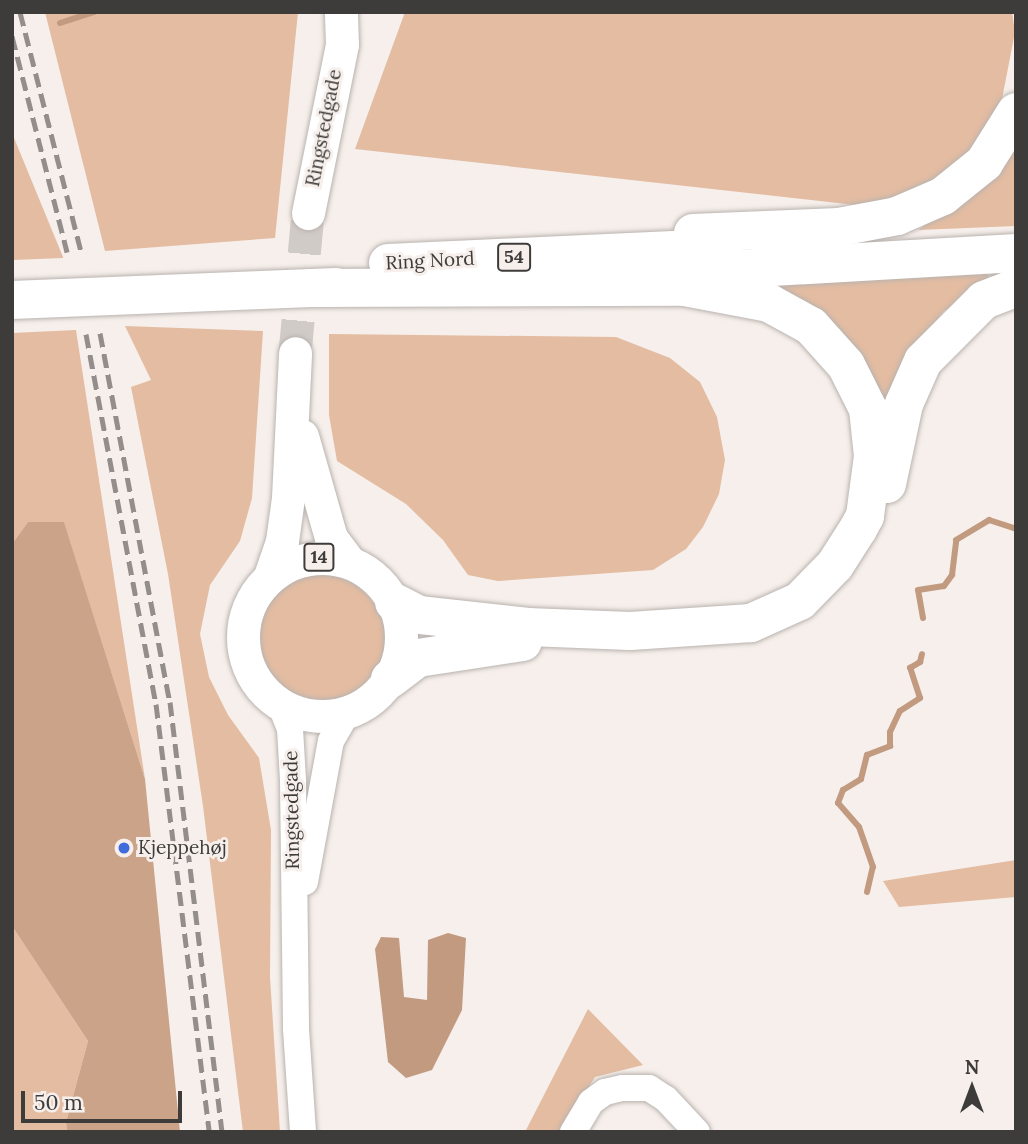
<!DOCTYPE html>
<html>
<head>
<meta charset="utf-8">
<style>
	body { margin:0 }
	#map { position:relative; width:1028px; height:1144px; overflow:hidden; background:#f6efeb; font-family:Lora,serif }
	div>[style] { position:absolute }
	.green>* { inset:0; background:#e3bca2 }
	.round { border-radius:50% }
	.forest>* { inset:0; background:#caa389 }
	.water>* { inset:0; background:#c19a80 }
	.stream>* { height:6px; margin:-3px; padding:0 3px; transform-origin:3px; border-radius:3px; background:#c19a80 }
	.major-tunnel>* { height:33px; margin-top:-16.5px; transform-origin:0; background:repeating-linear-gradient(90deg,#d1cbc8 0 33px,transparent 0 50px) }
	.roads { filter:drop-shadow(0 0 2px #b9b3af) drop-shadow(0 0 2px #b9b3af) }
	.minor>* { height:26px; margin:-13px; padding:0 13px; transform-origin:13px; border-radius:13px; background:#fff }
	.major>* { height:33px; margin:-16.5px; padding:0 16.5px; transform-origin:16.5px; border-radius:16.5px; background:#fff }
	.major>.ring { margin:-16.5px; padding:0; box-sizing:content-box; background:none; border:33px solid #fff; border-radius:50% }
	.highway>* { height:38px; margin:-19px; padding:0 19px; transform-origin:19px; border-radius:19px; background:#fff }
	.rail>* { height:5px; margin-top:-2.5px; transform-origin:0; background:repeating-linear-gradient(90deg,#938e8b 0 14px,transparent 0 21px) }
	.dots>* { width:19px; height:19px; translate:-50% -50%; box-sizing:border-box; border:4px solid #f6efeb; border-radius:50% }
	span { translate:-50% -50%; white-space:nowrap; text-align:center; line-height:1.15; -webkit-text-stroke:6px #f6efeb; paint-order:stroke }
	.shield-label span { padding:2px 5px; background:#f6efeb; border:2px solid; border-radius:5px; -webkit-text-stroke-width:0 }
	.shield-label { font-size:18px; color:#3e3c3a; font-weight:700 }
	.street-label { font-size:19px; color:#3e3c3a }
	.poi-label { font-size:19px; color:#3e3c3a }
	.left { translate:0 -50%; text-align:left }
	.frame { position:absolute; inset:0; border:14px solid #3e3c3a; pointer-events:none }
	.north { position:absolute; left:937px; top:1053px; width:70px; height:70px; -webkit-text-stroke:5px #f6efeb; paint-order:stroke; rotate:0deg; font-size:19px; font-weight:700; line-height:28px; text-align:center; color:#3e3c3a }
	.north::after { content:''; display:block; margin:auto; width:24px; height:32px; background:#3e3c3a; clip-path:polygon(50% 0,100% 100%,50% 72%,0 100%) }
	.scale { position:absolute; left:21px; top:1091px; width:161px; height:32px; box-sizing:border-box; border:4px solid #3e3c3a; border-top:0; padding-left:9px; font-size:21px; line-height:24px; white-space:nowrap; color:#3e3c3a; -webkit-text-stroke:5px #f6efeb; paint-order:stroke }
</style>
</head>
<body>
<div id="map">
	<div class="green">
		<div style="clip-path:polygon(45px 12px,298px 12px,275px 238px,105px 251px)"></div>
		<div style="clip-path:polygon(405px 12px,1012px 12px,1015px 32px,1002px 99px,970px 158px,922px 187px,864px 206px,355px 149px)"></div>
		<div style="clip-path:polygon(12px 133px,63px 257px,63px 258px,12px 260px)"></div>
		<div style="clip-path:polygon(1016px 146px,1016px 226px,918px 230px,988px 181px)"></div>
		<div style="clip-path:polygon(986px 266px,990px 284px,944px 311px,908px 356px,890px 433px,760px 275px)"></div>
		<div style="clip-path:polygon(125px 326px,263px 331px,252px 498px,240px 541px,210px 585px,200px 634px,209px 677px,228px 715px,259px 758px,271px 830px,270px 977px,280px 1132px,243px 1132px,203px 806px,168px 574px,131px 387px,151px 380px)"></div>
		<div style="clip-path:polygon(76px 330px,145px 779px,64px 523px,28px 522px,12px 544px,12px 333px)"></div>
		<div style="clip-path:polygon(329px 334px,616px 337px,670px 358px,700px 382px,717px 417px,725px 460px,719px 494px,703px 527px,686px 549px,653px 570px,498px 581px,468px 575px,443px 540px,406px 504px,337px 461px,329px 415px)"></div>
		<div class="round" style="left:257px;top:575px;width:128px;height:128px"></div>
		<div style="clip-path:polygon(1016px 860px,1016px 897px,899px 907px,883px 881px)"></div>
		<div style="clip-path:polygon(12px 926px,88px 1041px,66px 1122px,67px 1132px,12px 1132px)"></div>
		<div style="clip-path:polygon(588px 1009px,643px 1065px,595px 1077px,561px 1132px,525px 1132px)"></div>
	</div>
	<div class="forest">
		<div style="clip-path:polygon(28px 522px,64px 522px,145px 779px,180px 1132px,67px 1132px,66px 1122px,88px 1041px,12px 926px,12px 544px)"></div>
	</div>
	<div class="water">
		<div style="clip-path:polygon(448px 933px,466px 938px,462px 1010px,432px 1070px,406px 1078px,388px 1062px,375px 949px,381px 937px,399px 938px,404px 997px,427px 1000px,428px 940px)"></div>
	</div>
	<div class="stream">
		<div style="left:60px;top:23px;width:36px;rotate:-18deg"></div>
		<div style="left:923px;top:618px;width:28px;rotate:-100deg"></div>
		<div style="left:918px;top:590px;width:26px;rotate:-9deg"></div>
		<div style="left:944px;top:586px;width:14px;rotate:-54deg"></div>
		<div style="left:952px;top:575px;width:35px;rotate:-83deg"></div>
		<div style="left:956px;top:540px;width:39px;rotate:-31deg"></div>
		<div style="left:989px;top:520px;width:28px;rotate:18deg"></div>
		<div style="left:867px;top:892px;width:26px;rotate:-77deg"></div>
		<div style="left:873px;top:867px;width:42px;rotate:-109.3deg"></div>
		<div style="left:859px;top:827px;width:32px;rotate:-131deg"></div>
		<div style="left:838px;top:803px;width:14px;rotate:-69deg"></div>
		<div style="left:843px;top:790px;width:21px;rotate:-31deg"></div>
		<div style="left:861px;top:779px;width:25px;rotate:-76deg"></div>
		<div style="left:867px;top:755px;width:25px;rotate:-21deg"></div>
		<div style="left:890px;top:746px;width:14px;rotate:-90deg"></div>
		<div style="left:890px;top:732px;width:23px;rotate:-65deg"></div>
		<div style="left:900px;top:711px;width:24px;rotate:-33deg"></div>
		<div style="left:920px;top:698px;width:32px;rotate:-108deg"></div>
		<div style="left:910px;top:668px;width:12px;rotate:-31deg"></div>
		<div style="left:920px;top:662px;width:8px;rotate:-76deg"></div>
	</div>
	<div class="major-tunnel">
		<div style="left:295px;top:353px;width:141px;rotate:-84.7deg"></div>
	</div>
	<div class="roads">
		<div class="minor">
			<div style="left:280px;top:704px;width:27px;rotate:68deg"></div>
			<div style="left:290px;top:729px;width:51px;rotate:86.6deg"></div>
			<div style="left:293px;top:780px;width:249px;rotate:89.3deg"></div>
			<div style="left:296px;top:1029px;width:103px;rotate:86.1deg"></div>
			<div style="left:305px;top:882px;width:143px;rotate:-79.6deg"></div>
			<div style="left:331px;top:741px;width:34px;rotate:-60deg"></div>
			<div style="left:573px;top:1132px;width:35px;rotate:-59deg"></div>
			<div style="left:591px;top:1102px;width:17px;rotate:-36deg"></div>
			<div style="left:605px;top:1092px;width:18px;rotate:-13deg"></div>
			<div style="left:623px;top:1088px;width:26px"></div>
			<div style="left:649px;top:1088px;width:20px;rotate:33deg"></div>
			<div style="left:666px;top:1099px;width:45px;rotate:46.8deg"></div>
		</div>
		<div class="major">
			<div style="left:308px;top:213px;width:172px;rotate:-78.6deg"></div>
			<div style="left:342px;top:44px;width:32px;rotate:-92deg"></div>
			<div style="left:302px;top:436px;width:106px;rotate:74.1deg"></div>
			<div style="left:331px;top:538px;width:30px;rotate:53deg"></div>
			<div class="ring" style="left:243px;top:558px;width:125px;height:125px"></div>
			<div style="left:270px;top:576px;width:37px;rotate:-71deg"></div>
			<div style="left:282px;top:541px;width:43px;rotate:-82.1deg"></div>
			<div style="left:288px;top:498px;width:145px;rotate:-87.2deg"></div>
		</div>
		<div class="highway">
			<div style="left:693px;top:233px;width:146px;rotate:-2.4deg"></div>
			<div style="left:839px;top:227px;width:59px;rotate:-10.7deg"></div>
			<div style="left:897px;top:216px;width:50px;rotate:-23.5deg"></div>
			<div style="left:943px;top:196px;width:53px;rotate:-38.8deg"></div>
			<div style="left:984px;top:163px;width:60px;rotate:-57.9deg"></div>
			<div style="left:388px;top:263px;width:335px;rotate:-2.6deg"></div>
			<div style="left:686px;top:272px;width:331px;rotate:-3.3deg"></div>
			<div style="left:311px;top:288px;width:374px;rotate:-0.2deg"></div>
			<div style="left:685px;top:287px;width:86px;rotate:10.8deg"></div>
			<div style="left:769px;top:303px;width:48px;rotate:28.7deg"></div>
			<div style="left:811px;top:326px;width:52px;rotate:48.1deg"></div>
			<div style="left:846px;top:365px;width:49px;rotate:63.4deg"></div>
			<div style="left:868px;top:409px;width:47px;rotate:83.9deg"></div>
			<div style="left:873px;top:456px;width:61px;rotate:97.6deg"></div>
			<div style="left:865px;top:516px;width:15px;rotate:118deg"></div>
			<div style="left:858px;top:529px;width:43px;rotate:122.6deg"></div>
			<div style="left:835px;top:565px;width:50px;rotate:134.2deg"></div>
			<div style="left:800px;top:601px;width:54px;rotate:155.8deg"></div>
			<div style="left:751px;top:623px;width:121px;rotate:176.2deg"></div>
			<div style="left:630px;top:631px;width:102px;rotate:-177.8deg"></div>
			<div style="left:528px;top:627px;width:110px;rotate:-173.7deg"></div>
			<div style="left:419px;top:615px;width:28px;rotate:-153deg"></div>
			<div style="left:12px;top:300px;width:324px;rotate:-2.3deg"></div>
			<div style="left:887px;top:484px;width:82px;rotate:-78deg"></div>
			<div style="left:904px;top:404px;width:47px;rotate:-66.2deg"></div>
			<div style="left:923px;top:361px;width:86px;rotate:-45deg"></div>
			<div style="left:984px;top:300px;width:34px;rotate:-21deg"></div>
			<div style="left:390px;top:679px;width:35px;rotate:-37deg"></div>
			<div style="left:418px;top:658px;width:106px;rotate:-8.7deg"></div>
		</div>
	</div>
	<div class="rail">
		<div style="left:20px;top:12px;width:247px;rotate:75.7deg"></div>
		<div style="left:12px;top:36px;width:223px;rotate:75.7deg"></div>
		<div style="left:100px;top:333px;width:376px;rotate:79.3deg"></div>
		<div style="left:170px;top:702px;width:433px;rotate:83.1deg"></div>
		<div style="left:86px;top:334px;width:377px;rotate:79.3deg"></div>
		<div style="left:156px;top:704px;width:431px;rotate:82.9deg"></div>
	</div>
	<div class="dots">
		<div style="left:124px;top:848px;background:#406bdc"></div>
	</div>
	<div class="shield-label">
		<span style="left:514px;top:257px">54</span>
		<span style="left:319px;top:557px">14</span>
	</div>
	<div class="street-label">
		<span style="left:324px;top:128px;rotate:-79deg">Ringstedgade</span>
		<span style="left:430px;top:261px;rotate:-3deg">Ring Nord</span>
		<span style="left:292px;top:810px;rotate:-91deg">Ringstedgade</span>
	</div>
	<div class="poi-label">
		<span class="left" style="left:138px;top:848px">Kjeppehøj</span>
	</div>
	<div class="frame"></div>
	<div class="north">N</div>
	<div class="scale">50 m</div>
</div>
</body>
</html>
